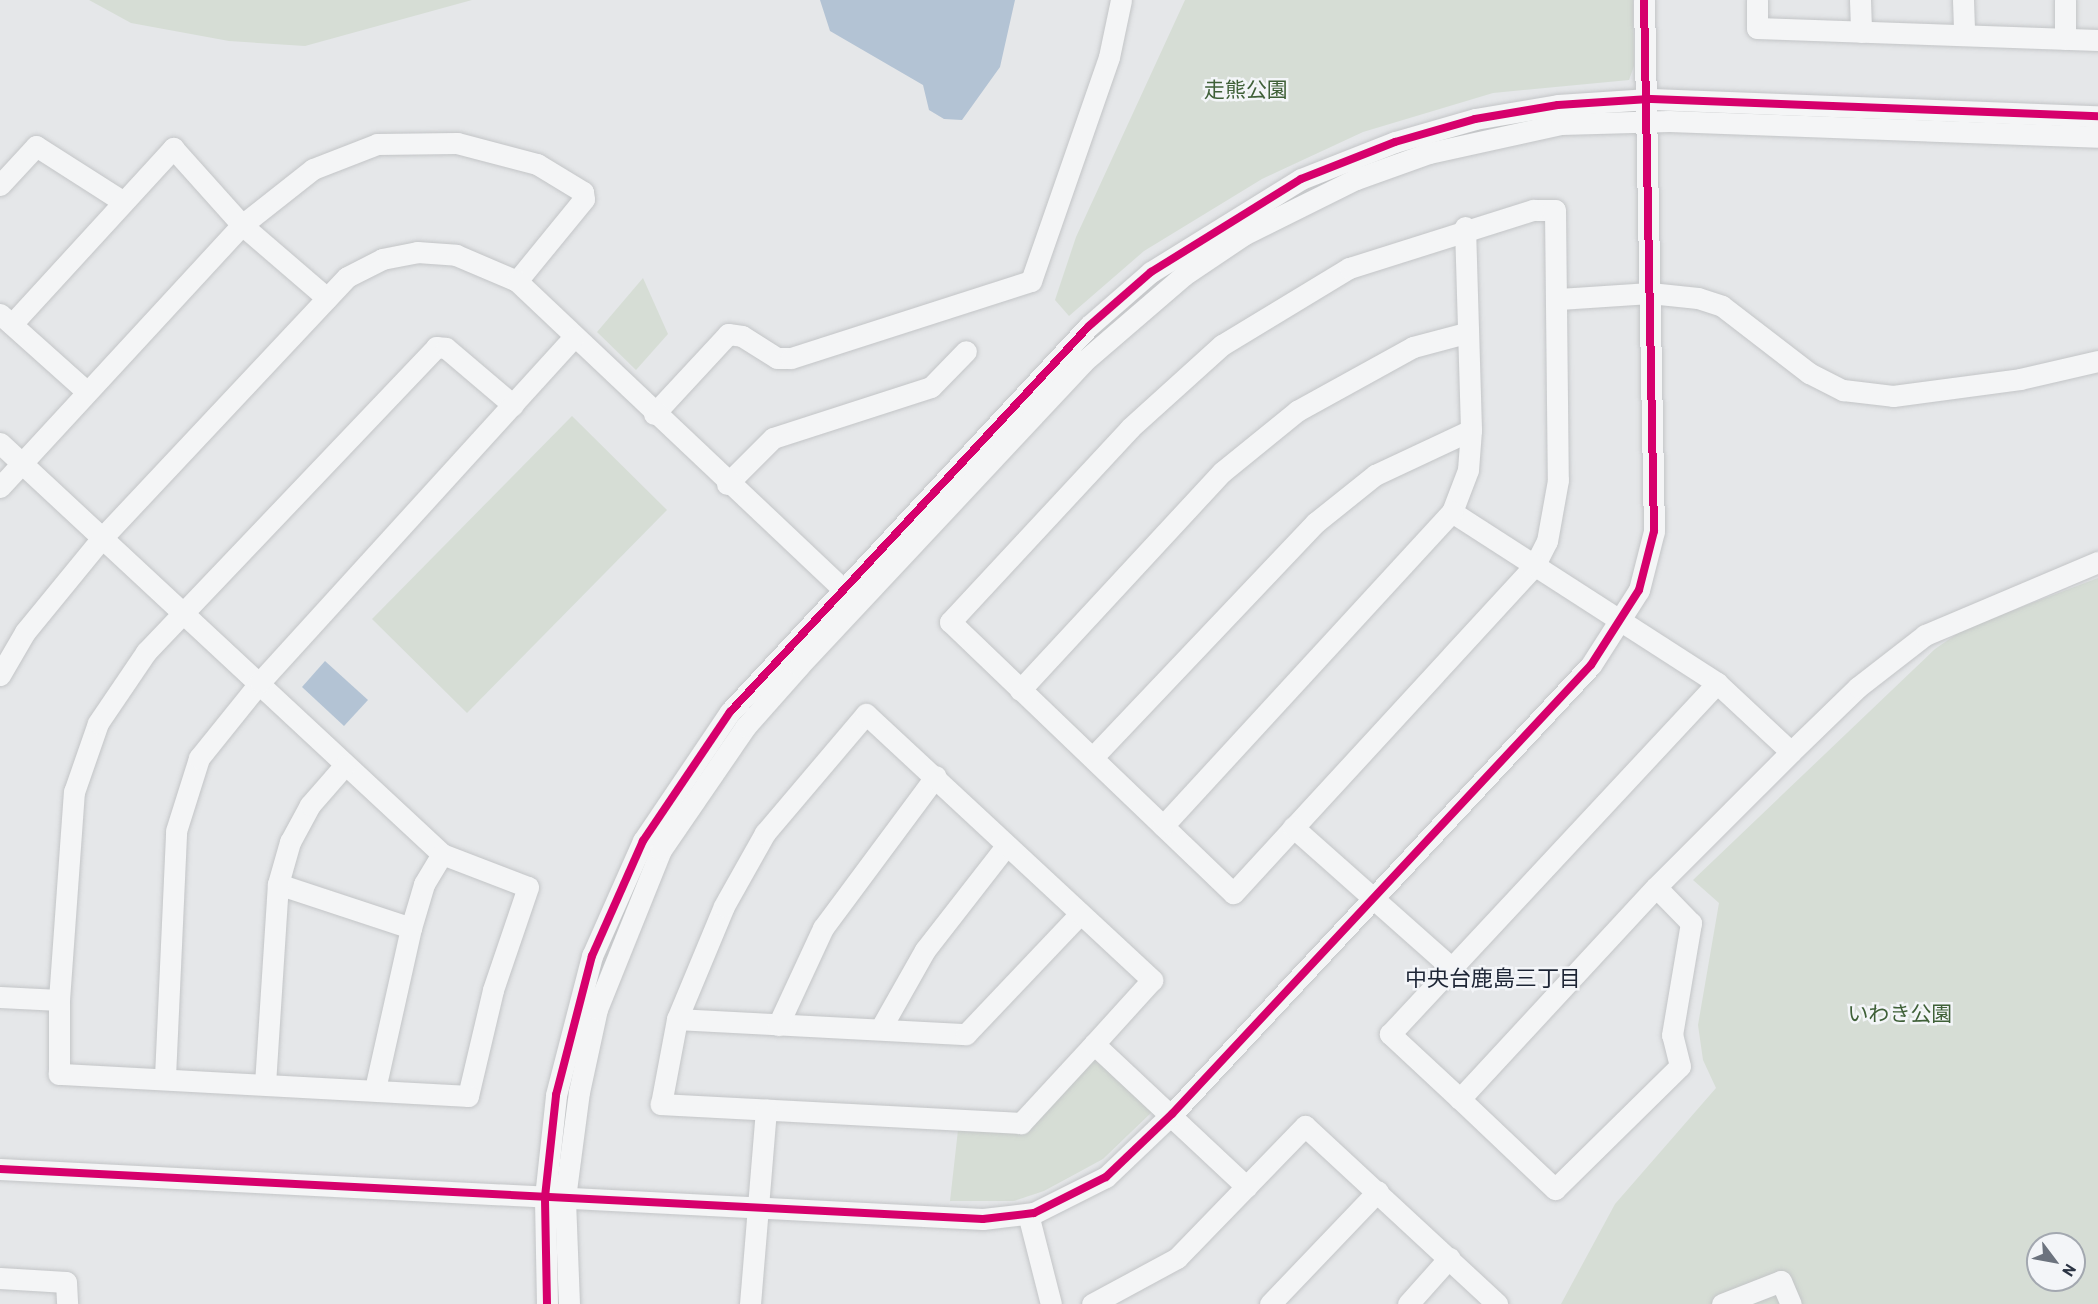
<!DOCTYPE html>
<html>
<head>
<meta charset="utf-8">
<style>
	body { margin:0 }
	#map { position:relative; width:2098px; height:1304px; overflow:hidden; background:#e5e7e9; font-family:Barlow,"Noto Sans JP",sans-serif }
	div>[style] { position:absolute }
	.green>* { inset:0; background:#d6ddd5 }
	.water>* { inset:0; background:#b3c3d4 }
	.roads { filter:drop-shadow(0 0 2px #c3c5c7) drop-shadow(0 0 2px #c3c5c7) }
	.minor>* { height:21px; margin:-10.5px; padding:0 10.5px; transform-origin:10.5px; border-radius:10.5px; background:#f4f5f6 }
	.cycleway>* { height:8px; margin:-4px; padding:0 4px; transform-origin:4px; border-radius:4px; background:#d6006c }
	span { translate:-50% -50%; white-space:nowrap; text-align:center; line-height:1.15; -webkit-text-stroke:5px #f3f5f8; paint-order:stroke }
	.park-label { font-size:21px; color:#3f6038 }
	.neighbourhood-label { font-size:22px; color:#1d2535 }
	.north { position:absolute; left:2026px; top:1232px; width:60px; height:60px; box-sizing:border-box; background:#f3f5f8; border:2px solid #a3a8b0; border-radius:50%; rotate:122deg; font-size:16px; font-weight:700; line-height:24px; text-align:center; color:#2b3444 }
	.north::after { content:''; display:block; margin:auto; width:21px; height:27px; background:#6c737e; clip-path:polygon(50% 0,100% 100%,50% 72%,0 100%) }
</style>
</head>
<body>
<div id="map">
	<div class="green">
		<div style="clip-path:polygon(89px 0,472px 0,305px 46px,229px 41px,131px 23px)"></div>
		<div style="clip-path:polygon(1185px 0,1633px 0,1634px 66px,1629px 80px,1493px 93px,1363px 132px,1262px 179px,1144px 251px,1069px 316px,1055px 300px,1076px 237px)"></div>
		<div style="clip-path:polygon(643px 278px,668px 334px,636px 370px,597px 332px)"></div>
		<div style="clip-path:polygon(572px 416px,667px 510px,467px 713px,372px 619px)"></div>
		<div style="clip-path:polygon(evenodd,2098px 578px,2098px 1304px,1561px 1304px,1615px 1204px,1716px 1088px,1703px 1060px,1698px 1025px,1719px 903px,1693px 880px,1935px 649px,1964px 629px,2098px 578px,2038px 1244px,2074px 1244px,2074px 1280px,2038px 1280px,2038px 1244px)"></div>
		<div style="clip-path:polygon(1092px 1056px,1153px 1111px,1103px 1159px,1044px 1191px,1014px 1201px,950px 1201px,958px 1130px,1018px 1133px)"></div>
	</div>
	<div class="water">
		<div style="clip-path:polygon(820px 0,1015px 0,1000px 67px,962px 120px,944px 119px,929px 110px,923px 85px,830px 31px)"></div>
		<div style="clip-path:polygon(325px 661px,368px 700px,344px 726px,302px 687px)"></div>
	</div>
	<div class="roads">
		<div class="minor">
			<div style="left:1757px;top:0;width:28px;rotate:90deg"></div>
			<div style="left:1757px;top:28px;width:341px;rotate:2deg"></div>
			<div style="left:1860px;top:0;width:32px;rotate:88deg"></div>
			<div style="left:1963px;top:0;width:35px;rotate:88deg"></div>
			<div style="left:2065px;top:39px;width:39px;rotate:-90deg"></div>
			<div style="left:0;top:185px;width:53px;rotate:-47.3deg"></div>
			<div style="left:36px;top:146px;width:102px;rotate:32.6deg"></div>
			<div style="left:1533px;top:210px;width:22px"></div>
			<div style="left:1555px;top:210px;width:270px;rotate:89.4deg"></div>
			<div style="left:1558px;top:480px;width:62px;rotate:100.2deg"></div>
			<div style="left:1547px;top:541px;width:27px;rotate:117deg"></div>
			<div style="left:1535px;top:565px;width:446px;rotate:132.6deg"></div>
			<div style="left:1233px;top:893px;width:392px;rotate:-136.2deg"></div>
			<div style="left:950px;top:622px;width:265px;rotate:-47.1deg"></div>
			<div style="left:1130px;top:428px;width:124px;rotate:-42.1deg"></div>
			<div style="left:1222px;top:345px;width:149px;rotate:-31.2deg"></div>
			<div style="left:1349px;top:268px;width:193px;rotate:-17.5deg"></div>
			<div style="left:1465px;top:227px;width:203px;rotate:88.3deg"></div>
			<div style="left:1471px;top:430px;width:40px;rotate:94.3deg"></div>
			<div style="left:1468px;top:470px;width:45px;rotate:110.9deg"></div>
			<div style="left:1452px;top:512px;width:315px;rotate:32.8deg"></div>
			<div style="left:1717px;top:683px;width:101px;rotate:43deg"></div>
			<div style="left:1791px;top:752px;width:191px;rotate:135deg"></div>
			<div style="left:1656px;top:887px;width:289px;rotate:132.8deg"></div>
			<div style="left:1460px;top:1099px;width:96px;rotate:-137.1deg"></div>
			<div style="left:1390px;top:1034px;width:480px;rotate:-47deg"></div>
			<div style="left:1559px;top:299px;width:91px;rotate:-3.8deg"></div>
			<div style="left:1650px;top:293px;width:48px;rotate:5.9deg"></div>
			<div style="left:1698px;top:298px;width:25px;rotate:18deg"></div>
			<div style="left:1722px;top:306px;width:110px;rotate:37.6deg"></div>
			<div style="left:1809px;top:373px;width:38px;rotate:27deg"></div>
			<div style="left:1843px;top:390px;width:50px;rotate:6.8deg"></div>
			<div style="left:1893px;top:396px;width:128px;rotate:-7.6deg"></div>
			<div style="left:2020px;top:379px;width:80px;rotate:-13deg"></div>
			<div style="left:0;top:314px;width:114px;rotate:41.8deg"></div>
			<div style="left:12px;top:324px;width:239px;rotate:-47.5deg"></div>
			<div style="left:173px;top:148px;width:103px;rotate:48.1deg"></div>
			<div style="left:242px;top:225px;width:112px;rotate:40.7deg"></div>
			<div style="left:654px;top:414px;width:109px;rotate:-47.2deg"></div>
			<div style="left:728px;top:334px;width:14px;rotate:8deg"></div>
			<div style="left:742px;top:336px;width:41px;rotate:32.2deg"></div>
			<div style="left:777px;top:358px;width:14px"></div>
			<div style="left:791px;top:358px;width:252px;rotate:-17.8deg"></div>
			<div style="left:1031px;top:281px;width:237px;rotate:-70.8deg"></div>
			<div style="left:1109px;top:57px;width:58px;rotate:-78.1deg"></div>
			<div style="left:0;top:443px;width:604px;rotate:42.92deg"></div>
			<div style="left:442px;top:854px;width:92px;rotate:21deg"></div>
			<div style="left:528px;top:887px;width:109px;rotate:108.8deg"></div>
			<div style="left:493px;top:990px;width:109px;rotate:103.3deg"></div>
			<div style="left:468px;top:1096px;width:410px;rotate:-176.9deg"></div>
			<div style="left:59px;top:1074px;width:74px;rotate:-90deg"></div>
			<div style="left:59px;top:1000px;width:59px;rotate:-177.1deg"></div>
			<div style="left:727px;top:484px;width:65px;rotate:-45deg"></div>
			<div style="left:773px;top:438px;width:166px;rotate:-17.9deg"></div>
			<div style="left:931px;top:387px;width:50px;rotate:-45.8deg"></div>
			<div style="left:0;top:487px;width:357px;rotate:-47.3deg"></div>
			<div style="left:242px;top:225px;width:90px;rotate:-38.3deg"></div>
			<div style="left:313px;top:169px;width:69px;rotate:-21.3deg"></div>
			<div style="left:377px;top:144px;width:80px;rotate:-0.7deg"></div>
			<div style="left:457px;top:143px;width:83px;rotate:14.7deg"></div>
			<div style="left:537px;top:164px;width:54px;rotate:31.3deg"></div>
			<div style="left:583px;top:192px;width:7px;rotate:82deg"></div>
			<div style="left:584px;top:199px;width:106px;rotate:129.3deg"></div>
			<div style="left:0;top:675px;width:50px;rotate:-59.8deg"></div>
			<div style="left:25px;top:632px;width:120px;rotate:-50.7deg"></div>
			<div style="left:101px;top:539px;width:359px;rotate:-46.8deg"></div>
			<div style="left:347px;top:277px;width:39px;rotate:-27deg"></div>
			<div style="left:382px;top:259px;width:36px;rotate:-11deg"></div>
			<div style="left:417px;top:252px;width:39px;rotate:4deg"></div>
			<div style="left:456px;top:255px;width:66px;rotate:23.1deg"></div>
			<div style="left:517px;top:281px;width:461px;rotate:43.4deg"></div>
			<div style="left:1020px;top:690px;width:297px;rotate:-47.2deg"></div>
			<div style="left:1222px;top:472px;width:97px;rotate:-39.1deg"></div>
			<div style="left:1297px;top:411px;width:132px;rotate:-28.9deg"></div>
			<div style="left:1413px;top:347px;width:55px;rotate:-14.8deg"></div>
			<div style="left:1791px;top:752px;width:93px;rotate:-44.1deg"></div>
			<div style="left:1858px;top:687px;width:85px;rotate:-37.8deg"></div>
			<div style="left:1925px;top:635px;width:188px;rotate:-22.9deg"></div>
			<div style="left:1093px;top:757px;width:323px;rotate:-46.5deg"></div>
			<div style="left:1315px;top:523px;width:77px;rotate:-38.7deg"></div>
			<div style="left:1375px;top:475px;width:106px;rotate:-25.1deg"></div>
			<div style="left:1163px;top:826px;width:427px;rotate:-47.4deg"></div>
			<div style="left:1293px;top:827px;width:214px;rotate:41.6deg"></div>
			<div style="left:278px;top:884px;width:140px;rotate:18.3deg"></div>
			<div style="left:59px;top:1000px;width:209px;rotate:-85.9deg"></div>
			<div style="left:74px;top:792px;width:73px;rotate:-70.8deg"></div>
			<div style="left:98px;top:723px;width:86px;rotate:-55.9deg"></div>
			<div style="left:146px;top:652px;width:421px;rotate:-46.4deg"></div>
			<div style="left:436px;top:347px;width:10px;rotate:6deg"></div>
			<div style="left:446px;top:348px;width:88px;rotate:40.4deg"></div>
			<div style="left:677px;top:1019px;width:289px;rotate:3deg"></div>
			<div style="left:966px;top:1034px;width:166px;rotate:-46.5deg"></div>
			<div style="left:778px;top:1025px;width:107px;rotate:-65.1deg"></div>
			<div style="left:823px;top:928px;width:189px;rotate:-53.4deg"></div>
			<div style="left:882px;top:1026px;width:87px;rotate:-60.5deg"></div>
			<div style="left:925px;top:950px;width:132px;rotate:-52.1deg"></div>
			<div style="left:1094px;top:1044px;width:108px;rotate:132.7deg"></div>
			<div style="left:1021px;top:1123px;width:361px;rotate:-177deg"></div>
			<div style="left:661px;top:1104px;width:86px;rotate:-79.3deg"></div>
			<div style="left:677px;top:1019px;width:122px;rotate:-67.4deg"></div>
			<div style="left:724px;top:906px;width:84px;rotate:-60.7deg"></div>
			<div style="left:765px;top:833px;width:156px;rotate:-49.7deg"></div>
			<div style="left:866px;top:714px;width:391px;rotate:42.9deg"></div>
			<div style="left:1152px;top:980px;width:86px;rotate:132.2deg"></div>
			<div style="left:1094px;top:1044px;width:209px;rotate:43.1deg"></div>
			<div style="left:165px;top:1077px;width:246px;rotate:-87.4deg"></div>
			<div style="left:176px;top:831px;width:77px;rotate:-72.5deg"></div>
			<div style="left:199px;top:758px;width:97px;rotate:-51.2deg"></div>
			<div style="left:260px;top:682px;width:465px;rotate:-47.7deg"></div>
			<div style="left:265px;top:1084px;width:200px;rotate:-86.3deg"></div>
			<div style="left:278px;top:884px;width:44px;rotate:-74.1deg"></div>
			<div style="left:290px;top:842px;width:42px;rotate:-61.6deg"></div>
			<div style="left:310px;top:805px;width:52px;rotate:-48.9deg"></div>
			<div style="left:375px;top:1089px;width:165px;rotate:-77.4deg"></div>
			<div style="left:411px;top:928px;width:46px;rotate:-73.5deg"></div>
			<div style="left:424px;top:884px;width:35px;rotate:-59deg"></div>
			<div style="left:1460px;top:1099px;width:131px;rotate:43.5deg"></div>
			<div style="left:1555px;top:1189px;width:175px;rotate:-44.5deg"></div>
			<div style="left:1680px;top:1066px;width:32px;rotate:-104deg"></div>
			<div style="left:1672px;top:1035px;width:114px;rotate:-80.4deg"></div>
			<div style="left:1691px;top:923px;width:50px;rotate:-134.2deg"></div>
			<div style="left:0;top:1169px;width:984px;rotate:2.91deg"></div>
			<div style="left:983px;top:1219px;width:51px;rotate:-6.7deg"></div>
			<div style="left:1034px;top:1213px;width:80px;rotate:-26.6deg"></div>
			<div style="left:1106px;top:1177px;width:91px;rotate:-43.7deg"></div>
			<div style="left:1172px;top:1114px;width:614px;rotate:-46.98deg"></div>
			<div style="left:1591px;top:665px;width:89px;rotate:-57.4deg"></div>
			<div style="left:1639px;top:590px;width:61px;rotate:-75.7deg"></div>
			<div style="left:1654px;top:531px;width:531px;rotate:-91.08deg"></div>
			<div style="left:1028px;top:1214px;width:93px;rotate:75.7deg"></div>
			<div style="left:0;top:1278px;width:66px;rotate:3.5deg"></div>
			<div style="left:66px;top:1282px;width:22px;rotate:87deg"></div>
			<div style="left:547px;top:1304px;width:107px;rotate:-91.1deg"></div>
			<div style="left:545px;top:1197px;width:103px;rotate:-83.8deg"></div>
			<div style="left:556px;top:1095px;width:144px;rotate:-75.5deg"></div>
			<div style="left:592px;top:956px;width:126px;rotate:-66.1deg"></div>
			<div style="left:643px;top:841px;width:156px;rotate:-56deg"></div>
			<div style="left:730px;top:712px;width:527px;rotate:-47.08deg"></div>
			<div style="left:1089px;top:326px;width:82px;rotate:-41.1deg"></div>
			<div style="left:1151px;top:272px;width:176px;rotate:-31.8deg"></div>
			<div style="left:1301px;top:179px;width:101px;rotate:-21.5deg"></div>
			<div style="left:1395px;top:142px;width:83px;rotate:-16deg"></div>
			<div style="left:1475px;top:119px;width:84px;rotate:-9.6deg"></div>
			<div style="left:1558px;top:105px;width:91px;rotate:-3.8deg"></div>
			<div style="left:1649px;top:99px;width:449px;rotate:2.2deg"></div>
			<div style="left:569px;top:1304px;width:106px;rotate:-92.2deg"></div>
			<div style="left:565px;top:1198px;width:107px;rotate:-82.5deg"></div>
			<div style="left:579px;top:1092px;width:85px;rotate:-77.8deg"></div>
			<div style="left:597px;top:1009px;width:171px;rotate:-68.1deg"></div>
			<div style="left:661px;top:850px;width:150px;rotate:-55.6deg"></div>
			<div style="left:746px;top:726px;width:80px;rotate:-48.5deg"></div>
			<div style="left:799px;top:666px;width:416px;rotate:-46.9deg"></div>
			<div style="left:1083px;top:362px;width:133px;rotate:-40.7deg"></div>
			<div style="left:1184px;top:275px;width:73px;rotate:-33.9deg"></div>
			<div style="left:1245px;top:234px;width:124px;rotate:-26.4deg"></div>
			<div style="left:1356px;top:179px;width:77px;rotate:-19.6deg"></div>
			<div style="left:1429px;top:153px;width:135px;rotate:-12.4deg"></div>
			<div style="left:1561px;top:124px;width:108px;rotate:-1.6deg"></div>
			<div style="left:1669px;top:121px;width:429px;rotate:2.1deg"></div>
			<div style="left:750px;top:1304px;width:195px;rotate:-85.3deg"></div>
			<div style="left:1092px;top:1304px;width:97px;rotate:-28.4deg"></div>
			<div style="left:1177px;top:1258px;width:184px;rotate:-45.9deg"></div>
			<div style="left:1305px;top:1126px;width:262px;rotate:42.8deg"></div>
			<div style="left:1270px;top:1304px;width:156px;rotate:-46.3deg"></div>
			<div style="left:1408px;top:1304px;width:62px;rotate:-48.3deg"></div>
			<div style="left:1722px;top:1304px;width:63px;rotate:-21.3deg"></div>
			<div style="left:1781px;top:1281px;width:25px;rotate:67deg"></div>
		</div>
	</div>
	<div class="cycleway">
		<div style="left:0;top:1169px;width:984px;rotate:2.91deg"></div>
		<div style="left:983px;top:1219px;width:51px;rotate:-6.7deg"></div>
		<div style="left:1034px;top:1213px;width:80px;rotate:-26.6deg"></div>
		<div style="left:1106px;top:1177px;width:91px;rotate:-43.7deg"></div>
		<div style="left:1172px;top:1114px;width:614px;rotate:-46.98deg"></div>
		<div style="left:1591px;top:665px;width:89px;rotate:-57.4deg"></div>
		<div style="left:1639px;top:590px;width:61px;rotate:-75.7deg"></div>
		<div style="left:1654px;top:531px;width:531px;rotate:-91.08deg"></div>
		<div style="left:547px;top:1304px;width:107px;rotate:-91.1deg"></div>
		<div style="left:545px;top:1197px;width:103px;rotate:-83.8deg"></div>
		<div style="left:556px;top:1095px;width:144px;rotate:-75.5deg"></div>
		<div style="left:592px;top:956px;width:126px;rotate:-66.1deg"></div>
		<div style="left:643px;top:841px;width:156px;rotate:-56deg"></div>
		<div style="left:730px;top:712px;width:527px;rotate:-47.08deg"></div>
		<div style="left:1089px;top:326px;width:82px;rotate:-41.1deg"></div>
		<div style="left:1151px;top:272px;width:176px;rotate:-31.8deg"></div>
		<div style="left:1301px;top:179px;width:101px;rotate:-21.5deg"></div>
		<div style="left:1395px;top:142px;width:83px;rotate:-16deg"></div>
		<div style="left:1475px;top:119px;width:84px;rotate:-9.6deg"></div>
		<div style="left:1558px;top:105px;width:91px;rotate:-3.8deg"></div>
		<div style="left:1649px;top:99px;width:449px;rotate:2.2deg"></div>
	</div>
	<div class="park-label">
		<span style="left:1246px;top:89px">走熊公園</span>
		<span style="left:1900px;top:1013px">いわき公園</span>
	</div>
	<div class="neighbourhood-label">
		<span style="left:1493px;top:978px">中央台鹿島三丁目</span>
	</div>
	<div class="north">N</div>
</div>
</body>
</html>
